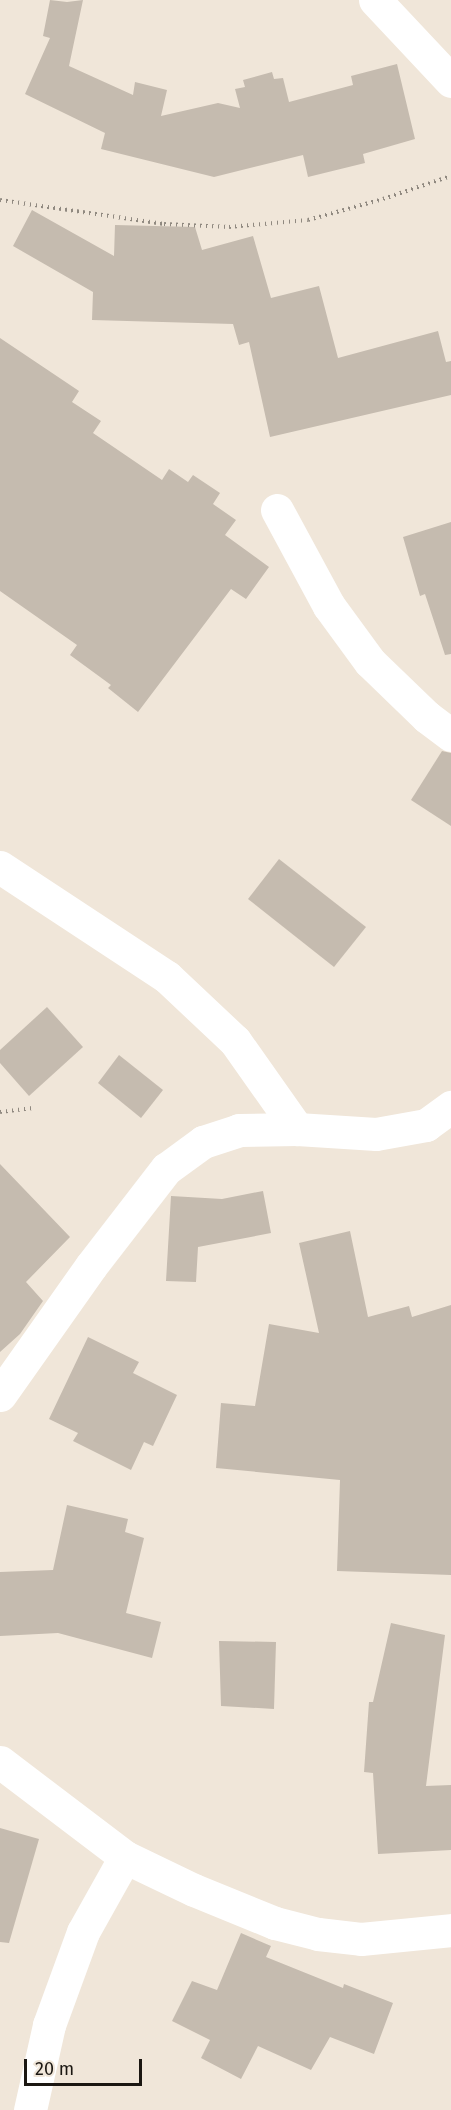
<!DOCTYPE html>
<html>
<head>
<meta charset="utf-8">
<style>
	body { margin:0 }
	#map { position:relative; width:451px; height:2110px; overflow:hidden; background:#f0e6d9; font-family:"Fira Sans",sans-serif }
	div>[style] { position:absolute }
	.building>* { inset:0; background:#c5bbaf }
	.path>* { height:4px; margin-top:-2px; transform-origin:0; background:repeating-linear-gradient(90deg,#908980 0 1.5px,transparent 0 6px) }
	.minor>* { height:33px; margin:-16.5px; padding:0 16.5px; transform-origin:16.5px; border-radius:16.5px; background:#fff }
	span { translate:-50% -50%; white-space:nowrap; text-align:center; line-height:1.15; -webkit-text-stroke:5px #f0e6d9; paint-order:stroke }
	.scale { position:absolute; left:24px; top:2059px; width:118px; height:27px; box-sizing:border-box; border:3px solid #1b1712; border-top:0; padding-left:8px; font-size:18px; line-height:21px; white-space:nowrap; color:#1b1712; -webkit-text-stroke:4px #f0e6d9; paint-order:stroke }
</style>
</head>
<body>
<div id="map">
	<div class="building">
		<div style="clip-path:polygon(50px 0,67px 2px,83px 0,69px 66px,133px 95px,135px 82px,167px 90px,161px 116px,218px 103px,240px 108px,235px 89px,245px 87px,243px 80px,272px 72px,274px 79px,283px 78px,289px 102px,353px 85px,351px 76px,397px 64px,415px 139px,363px 154px,365px 163px,308px 177px,303px 155px,214px 177px,101px 149px,105px 133px,25px 94px,50px 38px,43px 36px)"></div>
		<div style="clip-path:polygon(32px 210px,114px 256px,115px 225px,195px 227px,202px 250px,253px 236px,271px 298px,319px 286px,338px 358px,438px 331px,446px 362px,451px 361px,451px 395px,270px 437px,249px 342px,239px 345px,233px 324px,92px 320px,93px 292px,13px 246px)"></div>
		<div style="clip-path:polygon(0 338px,79px 391px,72px 402px,101px 421px,93px 433px,162px 480px,169px 469px,188px 482px,193px 475px,220px 493px,213px 504px,236px 520px,225px 535px,269px 567px,246px 599px,231px 589px,138px 712px,108px 688px,111px 685px,70px 655px,77px 645px,0 591px)"></div>
		<div style="clip-path:polygon(451px 522px,451px 654px,445px 655px,425px 594px,420px 596px,403px 537px)"></div>
		<div style="clip-path:polygon(442px 751px,451px 753px,451px 826px,411px 800px)"></div>
		<div style="clip-path:polygon(279px 859px,366px 927px,334px 967px,248px 899px)"></div>
		<div style="clip-path:polygon(47px 1007px,83px 1047px,29px 1096px,0 1063px,0 1050px)"></div>
		<div style="clip-path:polygon(119px 1055px,163px 1090px,141px 1118px,98px 1083px)"></div>
		<div style="clip-path:polygon(0 1164px,70px 1237px,26px 1282px,43px 1301px,20px 1334px,0 1352px)"></div>
		<div style="clip-path:polygon(263px 1191px,271px 1233px,198px 1247px,196px 1282px,166px 1281px,171px 1196px,222px 1199px)"></div>
		<div style="clip-path:polygon(350px 1231px,368px 1317px,409px 1306px,412px 1317px,451px 1305px,451px 1575px,337px 1571px,340px 1480px,216px 1468px,221px 1403px,255px 1406px,269px 1324px,319px 1333px,299px 1243px)"></div>
		<div style="clip-path:polygon(88px 1337px,139px 1362px,133px 1373px,177px 1395px,153px 1446px,144px 1442px,131px 1470px,73px 1441px,78px 1433px,49px 1419px)"></div>
		<div style="clip-path:polygon(67px 1505px,128px 1519px,125px 1532px,144px 1538px,126px 1613px,161px 1622px,152px 1658px,58px 1633px,0 1636px,0 1572px,53px 1570px)"></div>
		<div style="clip-path:polygon(391px 1623px,445px 1635px,426px 1786px,451px 1785px,451px 1850px,378px 1854px,373px 1773px,364px 1772px,369px 1702px,373px 1702px)"></div>
		<div style="clip-path:polygon(219px 1641px,276px 1642px,274px 1709px,221px 1706px)"></div>
		<div style="clip-path:polygon(0 1828px,39px 1839px,9px 1943px,0 1942px)"></div>
		<div style="clip-path:polygon(241px 1933px,271px 1946px,266px 1957px,343px 1988px,344px 1984px,393px 2003px,374px 2054px,330px 2037px,311px 2070px,258px 2046px,241px 2079px,201px 2058px,210px 2040px,172px 2021px,192px 1981px,217px 1990px)"></div>
	</div>
	<div class="path">
		<div style="left:0;top:200px;width:166px;rotate:8.3deg"></div>
		<div style="left:164px;top:224px;width:65px;rotate:2.6deg"></div>
		<div style="left:229px;top:227px;width:79px;rotate:-5.1deg"></div>
		<div style="left:308px;top:220px;width:78px;rotate:-15.6deg"></div>
		<div style="left:383px;top:199px;width:72px;rotate:-18.7deg"></div>
		<div style="left:0;top:1112px;width:33px;rotate:-7deg"></div>
	</div>
	<div class="minor">
		<div style="left:375px;top:0;width:111px;rotate:46.8deg"></div>
		<div style="left:277px;top:510px;width:109px;rotate:61.6deg"></div>
		<div style="left:329px;top:606px;width:69px;rotate:53.8deg"></div>
		<div style="left:370px;top:662px;width:79px;rotate:44deg"></div>
		<div style="left:427px;top:717px;width:30px;rotate:37deg"></div>
		<div style="left:0;top:867px;width:200px;rotate:33.4deg"></div>
		<div style="left:167px;top:977px;width:93px;rotate:43.3deg"></div>
		<div style="left:235px;top:1041px;width:108px;rotate:54.8deg"></div>
		<div style="left:0;top:1395px;width:158px;rotate:-54.8deg"></div>
		<div style="left:91px;top:1266px;width:123px;rotate:-52.3deg"></div>
		<div style="left:166px;top:1169px;width:46px;rotate:-36.1deg"></div>
		<div style="left:203px;top:1142px;width:38px;rotate:-18deg"></div>
		<div style="left:239px;top:1130px;width:58px;rotate:-1deg"></div>
		<div style="left:297px;top:1129px;width:79px;rotate:3.6deg"></div>
		<div style="left:376px;top:1134px;width:51px;rotate:-10.2deg"></div>
		<div style="left:426px;top:1125px;width:31px;rotate:-36deg"></div>
		<div style="left:0;top:1762px;width:157px;rotate:37.2deg"></div>
		<div style="left:125px;top:1857px;width:76px;rotate:25.6deg"></div>
		<div style="left:194px;top:1890px;width:87px;rotate:22.2deg"></div>
		<div style="left:275px;top:1923px;width:44px;rotate:14.3deg"></div>
		<div style="left:318px;top:1934px;width:43px;rotate:6.6deg"></div>
		<div style="left:361px;top:1939px;width:90px;rotate:-5.7deg"></div>
		<div style="left:30px;top:2110px;width:87px;rotate:-77.4deg"></div>
		<div style="left:49px;top:2025px;width:99px;rotate:-69.9deg"></div>
		<div style="left:83px;top:1932px;width:86px;rotate:-60.8deg"></div>
	</div>
	<div class="scale">20 m</div>
</div>
</body>
</html>
